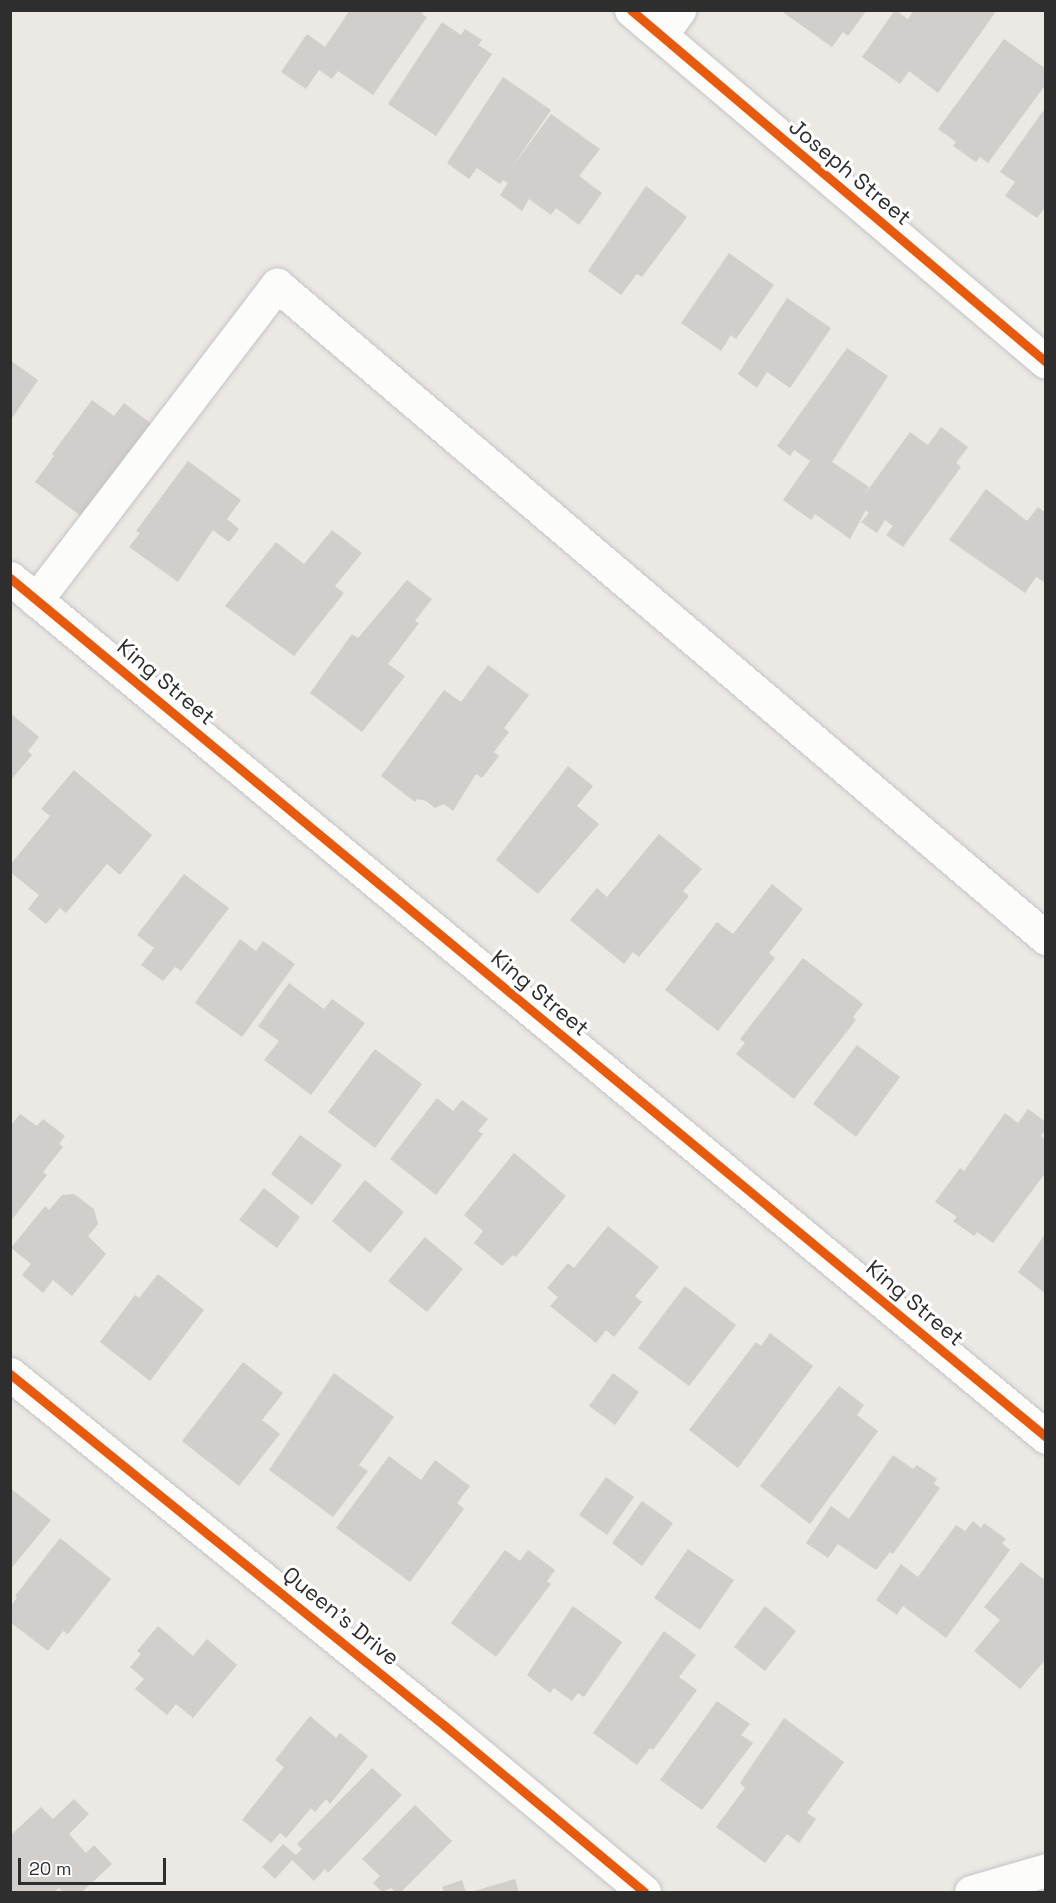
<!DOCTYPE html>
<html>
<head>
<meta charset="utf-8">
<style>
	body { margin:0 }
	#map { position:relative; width:1056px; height:1903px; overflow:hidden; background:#ece8e4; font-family:"Space Grotesk",sans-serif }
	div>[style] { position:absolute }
	.building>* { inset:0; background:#d1cecb }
	.roads { filter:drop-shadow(0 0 2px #c5c4c5) drop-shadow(0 0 2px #c5c4c5) }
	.minor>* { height:33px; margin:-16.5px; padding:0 16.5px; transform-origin:16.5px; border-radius:16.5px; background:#fcfcfb }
	.cycleway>* { height:9px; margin:-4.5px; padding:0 4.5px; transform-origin:4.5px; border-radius:4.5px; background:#e8590c }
	span { translate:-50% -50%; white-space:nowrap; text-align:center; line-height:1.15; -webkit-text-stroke:6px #fff; paint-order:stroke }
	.street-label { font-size:22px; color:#2e2e2e }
	.frame { position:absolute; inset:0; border:12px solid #2e2e2e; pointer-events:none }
	.scale { position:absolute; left:18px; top:1858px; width:148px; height:27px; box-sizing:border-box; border:3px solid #2e2e2e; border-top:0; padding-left:8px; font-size:18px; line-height:21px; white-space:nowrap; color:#2e2e2e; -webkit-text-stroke:4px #fff; paint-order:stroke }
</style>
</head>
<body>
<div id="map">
	<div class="building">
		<div style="clip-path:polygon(350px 10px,424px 10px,422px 14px,427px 17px,373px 95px,338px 71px,332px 79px,319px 70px,306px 89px,281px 72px,307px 34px,325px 47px)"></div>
		<div style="clip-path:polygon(786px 10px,867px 10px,848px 36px,843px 32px,832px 47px,784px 13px)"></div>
		<div style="clip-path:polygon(895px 10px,908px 19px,914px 10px,997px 10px,938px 93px,909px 71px,900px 84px,862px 57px)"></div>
		<div style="clip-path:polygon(442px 22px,461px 35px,465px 29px,482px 40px,478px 45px,492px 54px,436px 136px,388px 104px)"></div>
		<div style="clip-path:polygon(1004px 39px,1046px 69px,1046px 84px,988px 163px,980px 157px,976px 162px,953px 146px,956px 142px,938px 129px)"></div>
		<div style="clip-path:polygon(503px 77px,551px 110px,508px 173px,551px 114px,600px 149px,579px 176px,602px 193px,579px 225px,556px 208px,551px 215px,529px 199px,522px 211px,500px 195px,508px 183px,503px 180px,500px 184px,477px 168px,469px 179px,447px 163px)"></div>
		<div style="clip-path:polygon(1043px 111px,1046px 113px,1046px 206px,1037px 218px,1005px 196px,1015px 182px,1000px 172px)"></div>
		<div style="clip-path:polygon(646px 186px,687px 217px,642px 277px,637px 274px,621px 295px,588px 271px)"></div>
		<div style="clip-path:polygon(729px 253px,774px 285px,736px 339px,731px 335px,721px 351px,681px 323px)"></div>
		<div style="clip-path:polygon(787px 298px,831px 328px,790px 388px,767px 372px,757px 388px,738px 374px)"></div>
		<div style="clip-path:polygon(847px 348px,888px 376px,832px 462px,869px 487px,862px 498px,910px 432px,928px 445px,941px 427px,968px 447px,956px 463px,961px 467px,903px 547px,886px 535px,893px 526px,885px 520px,877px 533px,861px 522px,869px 513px,866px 510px,850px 539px,815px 514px,811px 520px,783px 500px,810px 461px,794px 450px,790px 456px,777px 446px)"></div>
		<div style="clip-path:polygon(10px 360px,38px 380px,10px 421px)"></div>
		<div style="clip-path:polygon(92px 400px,114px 416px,124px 403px,153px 425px,89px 522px,35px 482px,54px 456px,52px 454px)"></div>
		<div style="clip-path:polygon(188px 461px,241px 500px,227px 519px,239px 529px,229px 542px,213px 530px,178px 582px,129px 547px,140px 533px,136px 531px)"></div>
		<div style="clip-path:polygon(986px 489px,1027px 521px,1038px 507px,1046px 513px,1046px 580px,1044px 582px,1036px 577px,1025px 593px,949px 540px)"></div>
		<div style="clip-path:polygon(332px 530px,362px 553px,335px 586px,344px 593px,294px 656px,225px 606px,276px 542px,304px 564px)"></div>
		<div style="clip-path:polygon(407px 580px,432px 599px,415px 621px,419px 623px,388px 664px,405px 676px,362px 732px,310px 693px,352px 634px,358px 638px)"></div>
		<div style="clip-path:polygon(488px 665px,529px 695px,504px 728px,509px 732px,494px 752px,499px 756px,482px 778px,476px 774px,453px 811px,444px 804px,435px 808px,426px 801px,417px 799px,415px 802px,381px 776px,444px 690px,461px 702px)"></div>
		<div style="clip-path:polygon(10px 713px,39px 737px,28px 751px,32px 755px,10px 781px)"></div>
		<div style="clip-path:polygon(568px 766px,593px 786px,577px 806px,599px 824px,538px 894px,496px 860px)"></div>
		<div style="clip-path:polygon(74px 770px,152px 835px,120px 875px,107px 864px,66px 913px,60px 908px,46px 924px,28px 909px,39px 895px,10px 872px,10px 865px,50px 816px,41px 809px)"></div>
		<div style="clip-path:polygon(659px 834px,702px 869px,683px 891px,689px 896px,639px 957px,633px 952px,624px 964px,570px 920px,597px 888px,607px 897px)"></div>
		<div style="clip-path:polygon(184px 874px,229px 908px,181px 971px,175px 967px,163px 981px,141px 965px,154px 948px,137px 935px)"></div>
		<div style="clip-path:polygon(772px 884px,803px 909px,769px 953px,775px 958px,718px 1031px,665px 990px,717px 922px,733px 934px)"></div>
		<div style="clip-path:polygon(240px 939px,256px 951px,263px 941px,295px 964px,242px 1037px,195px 1003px)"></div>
		<div style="clip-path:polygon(803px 958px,863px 1004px,853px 1017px,856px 1020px,794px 1099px,736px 1054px,745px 1043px,740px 1039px)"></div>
		<div style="clip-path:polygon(289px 983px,324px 1009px,332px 999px,365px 1023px,311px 1095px,264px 1060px,279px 1041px,258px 1026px)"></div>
		<div style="clip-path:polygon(857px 1045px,900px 1077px,856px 1137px,813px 1104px)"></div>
		<div style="clip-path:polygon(375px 1049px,422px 1084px,375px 1148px,328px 1112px)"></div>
		<div style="clip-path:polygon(437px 1098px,453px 1111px,462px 1100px,488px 1119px,478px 1131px,483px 1134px,436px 1195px,390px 1159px)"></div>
		<div style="clip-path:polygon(1028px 1109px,1046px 1122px,1046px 1129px,1041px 1136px,1046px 1140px,1046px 1172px,993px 1243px,977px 1232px,974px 1236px,953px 1221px,957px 1217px,935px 1202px,960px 1168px,964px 1171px,1005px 1113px,1018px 1123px)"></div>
		<div style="clip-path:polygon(20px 1114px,37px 1126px,43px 1119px,65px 1136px,59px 1144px,63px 1147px,43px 1172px,47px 1175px,10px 1222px,10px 1126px)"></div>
		<div style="clip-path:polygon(300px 1135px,342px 1165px,312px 1205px,271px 1174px)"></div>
		<div style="clip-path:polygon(514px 1153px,566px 1196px,516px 1257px,513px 1255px,502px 1266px,474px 1243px,483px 1231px,464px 1215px)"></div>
		<div style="clip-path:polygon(365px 1180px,404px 1212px,370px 1253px,332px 1221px)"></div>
		<div style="clip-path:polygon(264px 1188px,300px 1217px,277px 1248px,239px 1220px)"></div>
		<div style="clip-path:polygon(74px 1194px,94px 1209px,98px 1224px,88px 1236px,106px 1254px,72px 1296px,53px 1280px,43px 1293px,22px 1275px,31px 1264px,11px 1248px,45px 1206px,49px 1210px,62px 1195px)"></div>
		<div style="clip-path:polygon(608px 1226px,659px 1267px,635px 1296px,642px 1302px,614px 1337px,606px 1330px,596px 1343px,550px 1306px,558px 1297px,547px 1288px,568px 1263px,574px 1268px)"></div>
		<div style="clip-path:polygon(1046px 1233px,1046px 1294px,1018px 1272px)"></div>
		<div style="clip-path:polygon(425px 1237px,463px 1269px,427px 1312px,388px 1281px)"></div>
		<div style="clip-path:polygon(158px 1274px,204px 1310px,150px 1381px,100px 1342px,135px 1295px,139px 1298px)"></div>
		<div style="clip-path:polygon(685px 1286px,736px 1325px,689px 1386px,638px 1348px)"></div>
		<div style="clip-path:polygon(770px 1333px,813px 1366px,738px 1468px,689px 1430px,756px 1342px,761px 1346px)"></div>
		<div style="clip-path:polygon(243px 1362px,283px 1393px,262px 1420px,280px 1434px,239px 1486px,182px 1441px)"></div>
		<div style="clip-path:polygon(334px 1373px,394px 1417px,359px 1465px,368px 1471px,333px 1517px,269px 1470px)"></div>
		<div style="clip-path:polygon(613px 1373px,639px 1392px,615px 1425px,589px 1406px)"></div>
		<div style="clip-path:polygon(839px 1386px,864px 1405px,857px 1415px,878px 1431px,810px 1524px,760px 1486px)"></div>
		<div style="clip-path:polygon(893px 1455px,913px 1469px,917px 1465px,937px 1479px,934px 1484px,940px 1488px,893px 1554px,890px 1552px,876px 1570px,838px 1544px,828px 1558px,806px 1543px,831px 1506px,849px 1519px)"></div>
		<div style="clip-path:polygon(389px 1456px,421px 1480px,435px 1460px,470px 1486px,457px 1503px,464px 1509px,410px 1582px,336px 1528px)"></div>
		<div style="clip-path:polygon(606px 1477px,634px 1497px,607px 1535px,579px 1515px)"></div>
		<div style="clip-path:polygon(10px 1488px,51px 1520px,10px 1570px)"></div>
		<div style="clip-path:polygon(642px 1501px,673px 1523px,642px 1566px,612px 1543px)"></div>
		<div style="clip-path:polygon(973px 1521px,981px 1528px,984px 1523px,1006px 1539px,1002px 1543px,1010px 1550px,946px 1638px,903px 1606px,897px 1615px,876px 1600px,901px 1564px,918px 1577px,956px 1525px,965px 1531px)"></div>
		<div style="clip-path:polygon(60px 1538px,111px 1579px,68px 1634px,63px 1631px,48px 1651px,10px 1622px,10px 1607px,17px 1598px,15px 1596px)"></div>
		<div style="clip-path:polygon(688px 1549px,734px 1580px,700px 1630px,654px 1598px)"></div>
		<div style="clip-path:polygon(505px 1550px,520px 1561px,528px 1550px,555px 1570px,547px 1581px,551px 1584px,496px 1657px,451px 1623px)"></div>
		<div style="clip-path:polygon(1021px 1562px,1046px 1581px,1046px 1659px,1020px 1689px,974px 1651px,1000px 1620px,984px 1607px)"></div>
		<div style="clip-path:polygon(573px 1606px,622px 1642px,584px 1697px,578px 1693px,572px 1701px,554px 1688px,550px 1693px,527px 1675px)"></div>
		<div style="clip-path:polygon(765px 1606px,796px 1631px,765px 1671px,734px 1647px)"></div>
		<div style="clip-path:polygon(158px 1626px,193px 1656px,207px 1639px,237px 1665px,193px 1718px,176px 1704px,167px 1715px,135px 1689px,144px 1679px,130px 1667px,141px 1654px,137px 1651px)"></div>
		<div style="clip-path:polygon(664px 1631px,696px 1655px,679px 1677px,697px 1690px,653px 1750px,650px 1748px,637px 1765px,593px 1733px)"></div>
		<div style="clip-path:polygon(717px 1701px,750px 1724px,741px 1735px,753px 1743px,702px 1810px,660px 1780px)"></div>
		<div style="clip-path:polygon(310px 1716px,336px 1738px,340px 1733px,368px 1756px,330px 1804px,326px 1799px,315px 1812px,311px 1808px,286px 1838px,280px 1833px,271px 1843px,242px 1820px,284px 1767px,275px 1760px)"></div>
		<div style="clip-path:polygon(784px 1718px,844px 1762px,807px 1813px,816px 1819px,799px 1843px,787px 1834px,765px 1863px,716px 1827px,745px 1788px,740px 1783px)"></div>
		<div style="clip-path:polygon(372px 1768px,402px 1795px,328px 1873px,325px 1869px,314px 1881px,292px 1860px,275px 1879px,262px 1867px,283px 1844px,296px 1855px,302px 1849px,297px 1844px)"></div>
		<div style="clip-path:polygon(74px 1799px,89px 1814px,69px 1834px,86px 1853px,94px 1845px,112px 1864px,82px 1892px,63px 1892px,59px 1888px,54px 1892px,10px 1892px,10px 1836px,41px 1807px,53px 1819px)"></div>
		<div style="clip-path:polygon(415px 1805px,452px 1841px,401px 1892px,395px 1892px,391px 1888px,382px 1892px,373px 1883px,380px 1876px,362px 1859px)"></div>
		<div style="clip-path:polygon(515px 1879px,519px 1892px,471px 1892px)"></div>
		<div style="clip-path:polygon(462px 1880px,466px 1892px,444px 1892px,442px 1887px)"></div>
	</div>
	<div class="roads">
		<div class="minor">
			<div style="left:631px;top:10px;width:544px;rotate:40.3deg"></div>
			<div style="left:661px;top:35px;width:31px;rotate:-54deg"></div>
			<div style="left:10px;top:578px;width:1346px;rotate:39.66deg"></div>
			<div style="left:36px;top:600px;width:397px;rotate:-52.6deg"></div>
			<div style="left:277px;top:285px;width:1009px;rotate:40.34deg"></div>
			<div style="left:10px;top:1374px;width:560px;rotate:38.98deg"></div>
			<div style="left:445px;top:1726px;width:259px;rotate:39.8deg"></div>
			<div style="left:971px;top:1892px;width:78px;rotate:-16.3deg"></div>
		</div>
	</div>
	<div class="cycleway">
		<div style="left:631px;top:10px;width:544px;rotate:40.3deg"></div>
		<div style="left:10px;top:578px;width:1346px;rotate:39.66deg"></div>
		<div style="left:10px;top:1374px;width:560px;rotate:38.98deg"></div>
		<div style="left:445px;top:1726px;width:259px;rotate:39.8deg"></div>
	</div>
	<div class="street-label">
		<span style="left:850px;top:172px;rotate:40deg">Joseph Street</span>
		<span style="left:166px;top:682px;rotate:40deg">King Street</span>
		<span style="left:540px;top:993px;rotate:40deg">King Street</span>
		<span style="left:915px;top:1303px;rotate:40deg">King Street</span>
		<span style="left:341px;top:1616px;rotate:39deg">Queen's Drive</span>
	</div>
	<div class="frame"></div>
	<div class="scale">20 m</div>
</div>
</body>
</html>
